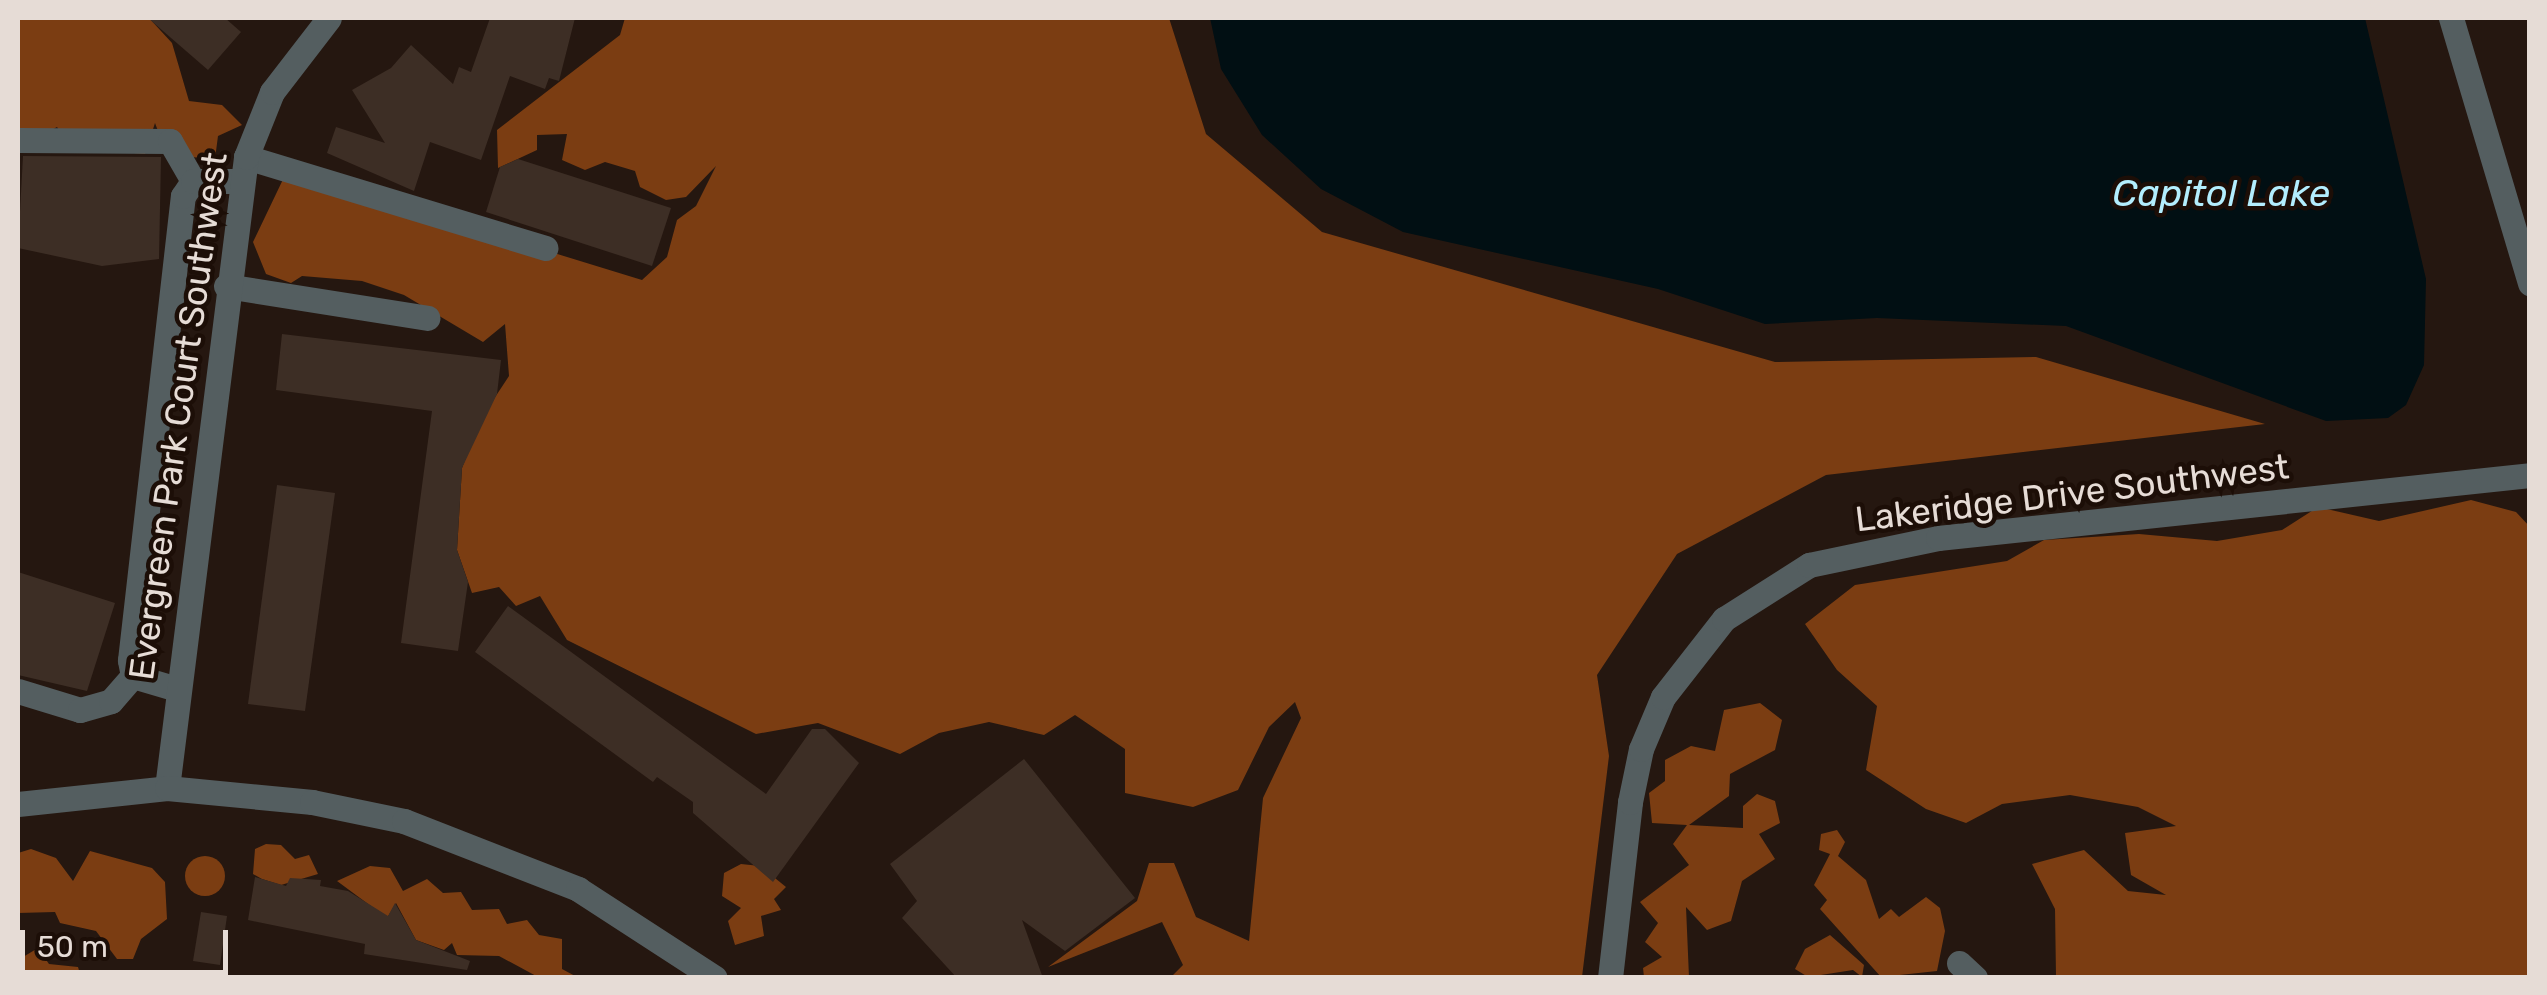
<!DOCTYPE html>
<html>
<head>
<meta charset="utf-8">
<style>
	body { margin:0 }
	#map { position:relative; width:2547px; height:995px; overflow:hidden; background:#251710; font-family:Rubik,sans-serif }
	div>[style] { position:absolute }
	.forest>* { inset:0; background:#7b3d12 }
	.round { border-radius:50% }
	.water>* { inset:0; background:#010f13 }
	.building>* { inset:0; background:#3d2e25 }
	.minor>* { height:25px; margin:-12.5px; padding:0 12.5px; transform-origin:12.5px; border-radius:12.5px; background:#545e60 }
	span { translate:-50% -50%; white-space:nowrap; text-align:center; line-height:1.15; -webkit-text-stroke:9px #1c0e07; paint-order:stroke }
	.street-label { font-size:35px; color:#e6dcd6 }
	.water-label { font-size:38px; color:#b3eefe; font-style:italic }
	.frame { position:absolute; inset:0; border:20px solid #e6dcd6; pointer-events:none }
	.scale { position:absolute; left:20px; top:930px; width:208px; height:45px; box-sizing:border-box; border:5px solid #e6dcd6; border-top:0; padding-left:12px; font-size:30px; line-height:35px; white-space:nowrap; color:#e6dcd6; -webkit-text-stroke:8px #1c0e07; paint-order:stroke }
</style>
</head>
<body>
<div id="map">
	<div class="forest">
		<div style="clip-path:polygon(18px 18px,149px 18px,172px 43px,189px 101px,222px 105px,242px 125px,218px 136px,215px 159px,167px 155px,155px 123px,145px 154px,70px 147px,57px 127px,18px 148px)"></div>
		<div style="clip-path:polygon(625px 18px,1169px 18px,1206px 134px,1322px 232px,1775px 362px,2036px 357px,2265px 424px,1826px 475px,1677px 554px,1597px 675px,1609px 756px,1582px 977px,1171px 977px,1183px 965px,1162px 922px,1048px 967px,1137px 901px,1149px 863px,1174px 863px,1196px 917px,1249px 941px,1263px 798px,1301px 718px,1295px 702px,1269px 727px,1238px 790px,1193px 807px,1125px 793px,1125px 749px,1075px 715px,1044px 735px,989px 722px,939px 733px,900px 754px,818px 723px,756px 734px,567px 640px,540px 596px,516px 606px,499px 587px,472px 593px,457px 550px,462px 468px,482px 417px,509px 376px,505px 324px,483px 342px,404px 295px,362px 281px,302px 276px,291px 283px,266px 274px,253px 242px,287px 171px,642px 280px,667px 257px,677px 220px,696px 206px,716px 166px,686px 197px,666px 200px,640px 187px,635px 171px,605px 162px,585px 170px,562px 160px,567px 134px,537px 135px,537px 150px,498px 168px,497px 130px,620px 35px)"></div>
		<div style="clip-path:polygon(2471px 500px,2516px 512px,2530px 527px,2529px 977px,2056px 977px,2055px 909px,2032px 864px,2084px 850px,2128px 891px,2166px 895px,2131px 875px,2125px 833px,2176px 826px,2138px 807px,2070px 795px,2002px 804px,1966px 823px,1926px 809px,1866px 770px,1877px 706px,1837px 670px,1805px 624px,1855px 585px,2007px 561px,2044px 540px,2139px 534px,2217px 541px,2282px 530px,2318px 507px,2379px 521px)"></div>
		<div style="clip-path:polygon(1760px 703px,1782px 720px,1775px 750px,1730px 774px,1729px 796px,1689px 825px,1743px 828px,1743px 806px,1757px 794px,1775px 801px,1780px 823px,1759px 834px,1775px 859px,1742px 881px,1731px 921px,1707px 930px,1686px 907px,1689px 977px,1644px 977px,1643px 968px,1662px 957px,1645px 942px,1658px 923px,1640px 902px,1689px 865px,1673px 844px,1687px 825px,1652px 823px,1649px 793px,1665px 781px,1665px 760px,1691px 746px,1715px 751px,1724px 710px)"></div>
		<div style="clip-path:polygon(1837px 830px,1845px 842px,1838px 856px,1866px 880px,1879px 919px,1891px 909px,1899px 917px,1926px 897px,1940px 908px,1945px 931px,1937px 971px,1881px 977px,1820px 909px,1827px 900px,1814px 885px,1830px 854px,1819px 850px,1821px 834px)"></div>
		<div style="clip-path:polygon(266px 844px,281px 845px,295px 859px,309px 855px,318px 874px,281px 885px,262px 879px,253px 874px,255px 849px)"></div>
		<div style="clip-path:polygon(31px 849px,56px 858px,73px 881px,90px 851px,152px 868px,165px 882px,167px 919px,141px 939px,133px 959px,117px 959px,96px 931px,60px 923px,55px 912px,18px 913px,18px 853px)"></div>
		<div class="round" style="left:185px;top:856px;width:40px;height:40px"></div>
		<div style="clip-path:polygon(741px 864px,760px 866px,786px 887px,774px 899px,781px 910px,761px 916px,764px 936px,735px 945px,728px 921px,741px 908px,722px 896px,724px 873px)"></div>
		<div style="clip-path:polygon(370px 866px,390px 868px,403px 891px,427px 879px,443px 893px,461px 892px,472px 910px,499px 909px,507px 924px,527px 920px,539px 935px,562px 939px,562px 969px,577px 977px,538px 977px,499px 956px,457px 955px,452px 943px,444px 950px,416px 940px,396px 903px,387px 918px,337px 881px)"></div>
		<div style="clip-path:polygon(1830px 935px,1864px 965px,1862px 977px,1853px 970px,1808px 977px,1795px 969px,1805px 949px)"></div>
		<div style="clip-path:polygon(38px 948px,49px 964px,78px 967px,81px 977px,18px 977px,18px 960px)"></div>
	</div>
	<div class="water">
		<div style="clip-path:polygon(1210px 18px,2365px 18px,2426px 279px,2424px 365px,2406px 405px,2388px 418px,2326px 421px,2066px 326px,1877px 318px,1765px 324px,1658px 289px,1403px 232px,1321px 189px,1262px 135px,1221px 69px)"></div>
	</div>
	<div class="building">
		<div style="clip-path:polygon(148px 18px,225px 18px,241px 32px,208px 70px)"></div>
		<div style="clip-path:polygon(490px 18px,575px 18px,559px 81px,549px 78px,545px 89px,510px 76px,481px 160px,430px 142px,414px 191px,327px 153px,336px 127px,385px 143px,352px 90px,391px 68px,411px 45px,453px 84px,459px 67px,471px 72px)"></div>
		<div style="clip-path:polygon(23px 156px,161px 157px,159px 259px,102px 266px,18px 248px)"></div>
		<div style="clip-path:polygon(518px 159px,671px 208px,652px 266px,486px 212px,500px 167px)"></div>
		<div style="clip-path:polygon(282px 334px,501px 360px,497px 394px,462px 468px,457px 550px,468px 582px,458px 651px,401px 643px,432px 411px,276px 390px)"></div>
		<div style="clip-path:polygon(277px 485px,335px 493px,305px 711px,248px 704px)"></div>
		<div style="clip-path:polygon(18px 572px,115px 603px,87px 691px,18px 675px)"></div>
		<div style="clip-path:polygon(508px 606px,766px 794px,812px 729px,825px 729px,859px 763px,773px 882px,693px 813px,693px 802px,657px 777px,653px 782px,475px 652px)"></div>
		<div style="clip-path:polygon(1024px 759px,1135px 898px,1065px 951px,1022px 920px,1043px 978px,957px 978px,902px 918px,917px 901px,890px 864px)"></div>
		<div style="clip-path:polygon(255px 877px,286px 886px,290px 878px,321px 880px,320px 886px,348px 891px,388px 916px,395px 903px,416px 940px,470px 961px,467px 970px,364px 954px,365px 944px,248px 920px)"></div>
		<div style="clip-path:polygon(201px 912px,227px 916px,220px 965px,193px 961px)"></div>
	</div>
	<div class="minor">
		<div style="left:2451px;top:18px;width:277px;rotate:73.4deg"></div>
		<div style="left:18px;top:140px;width:152px;rotate:0.4deg"></div>
		<div style="left:170px;top:141px;width:46px;rotate:60.1deg"></div>
		<div style="left:246px;top:157px;width:313px;rotate:16.9deg"></div>
		<div style="left:226px;top:286px;width:204px;rotate:9deg"></div>
		<div style="left:177px;top:689px;width:46px;rotate:-163.5deg"></div>
		<div style="left:133px;top:676px;width:16px;rotate:-101deg"></div>
		<div style="left:130px;top:660px;width:467px;rotate:-83.5deg"></div>
		<div style="left:183px;top:196px;width:18px;rotate:-56deg"></div>
		<div style="left:193px;top:181px;width:48px"></div>
		<div style="left:18px;top:691px;width:65px;rotate:17deg"></div>
		<div style="left:80px;top:710px;width:32px;rotate:-16deg"></div>
		<div style="left:111px;top:701px;width:33px;rotate:-49deg"></div>
		<div style="left:167px;top:788px;width:636px;rotate:-82.86deg"></div>
		<div style="left:246px;top:157px;width:70px;rotate:-68.2deg"></div>
		<div style="left:272px;top:92px;width:93px;rotate:-52.4deg"></div>
		<div style="left:18px;top:804px;width:150px;rotate:-6.1deg"></div>
		<div style="left:167px;top:788px;width:146px;rotate:5.5deg"></div>
		<div style="left:312px;top:802px;width:94px;rotate:11.7deg"></div>
		<div style="left:404px;top:821px;width:187px;rotate:21.3deg"></div>
		<div style="left:578px;top:889px;width:163px;rotate:33deg"></div>
		<div style="left:1959px;top:963px;width:22px;rotate:43deg"></div>
		<div style="left:1610px;top:978px;width:177px;rotate:-83.5deg"></div>
		<div style="left:1630px;top:802px;width:54px;rotate:-78.3deg"></div>
		<div style="left:1641px;top:749px;width:56px;rotate:-67.1deg"></div>
		<div style="left:1663px;top:697px;width:99px;rotate:-52deg"></div>
		<div style="left:1724px;top:619px;width:101px;rotate:-32.4deg"></div>
		<div style="left:1809px;top:565px;width:132px;rotate:-11.8deg"></div>
		<div style="left:1938px;top:538px;width:595px;rotate:-6.07deg"></div>
	</div>
	<div class="street-label">
		<span style="left:178px;top:416px;rotate:-82deg">Evergreen Park Court Southwest</span>
		<span style="left:2072px;top:493px;rotate:-7deg">Lakeridge Drive Southwest</span>
	</div>
	<div class="water-label">
		<span style="left:2221px;top:194px">Capitol Lake</span>
	</div>
	<div class="frame"></div>
	<div class="scale">50 m</div>
</div>
</body>
</html>
